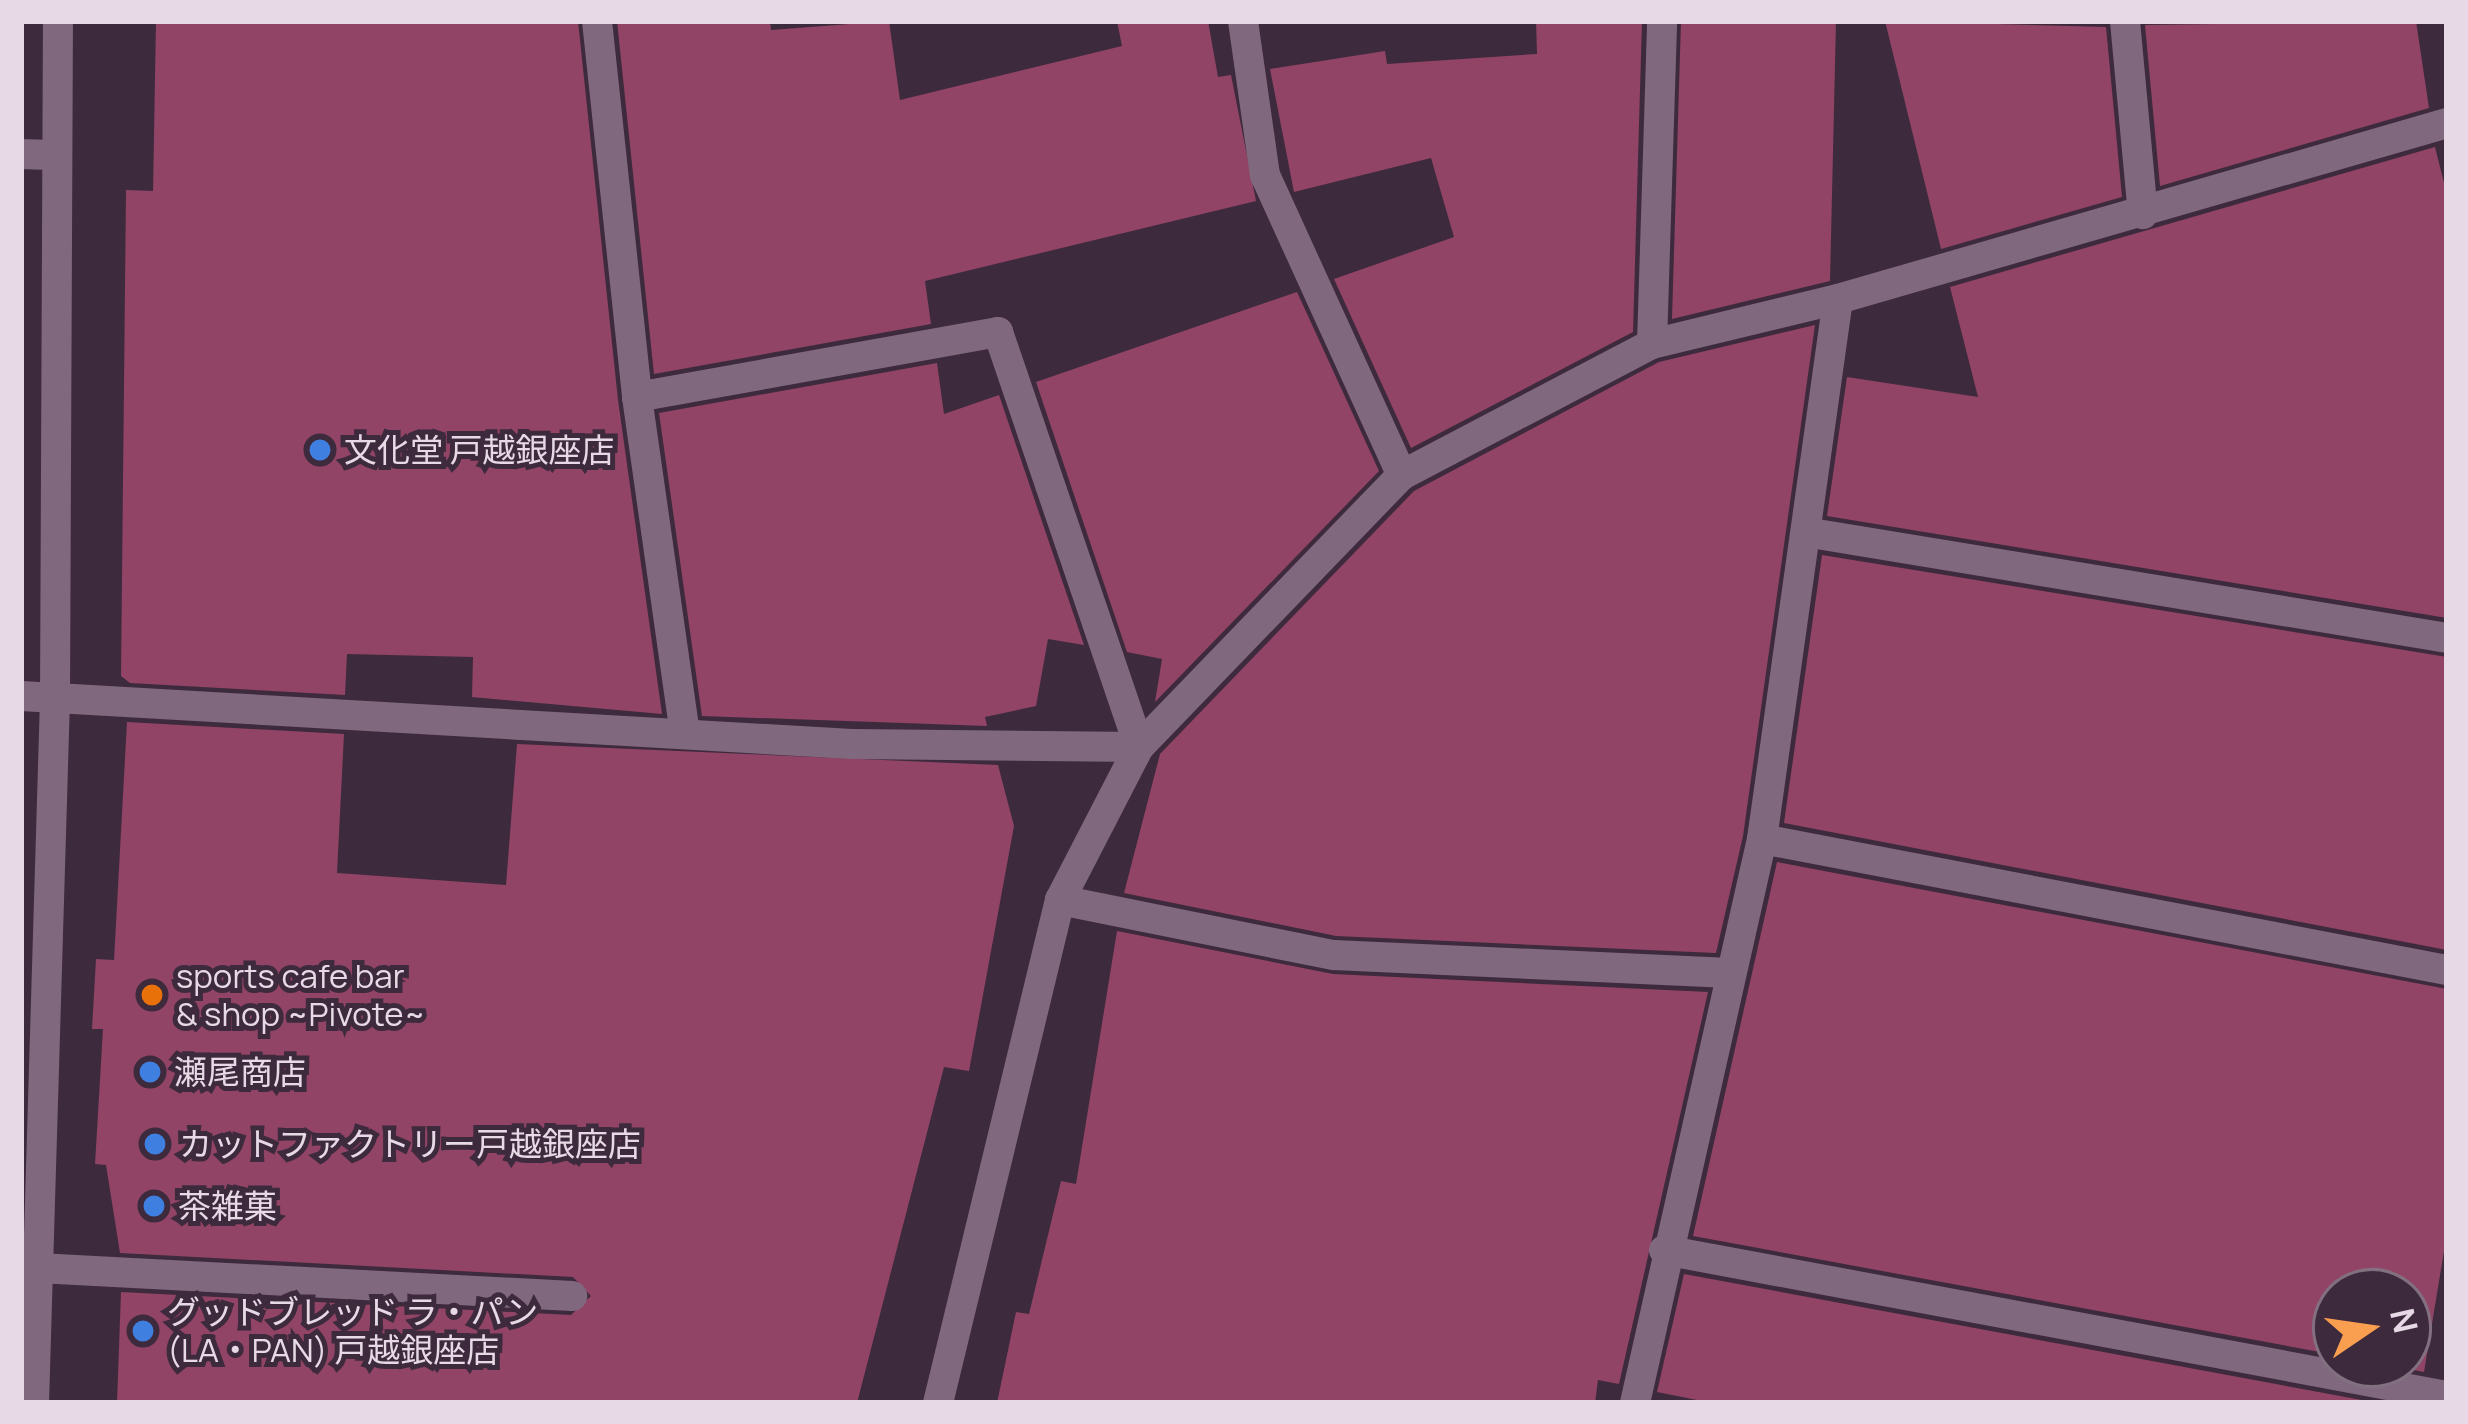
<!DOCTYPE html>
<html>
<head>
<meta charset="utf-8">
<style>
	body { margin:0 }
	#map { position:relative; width:2468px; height:1424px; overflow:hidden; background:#3e2a3d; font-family:Manrope,"Noto Sans JP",sans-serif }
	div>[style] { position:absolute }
	.building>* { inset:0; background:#914465 }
	.lane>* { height:30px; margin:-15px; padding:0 15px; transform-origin:15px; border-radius:15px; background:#80697f }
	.street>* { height:30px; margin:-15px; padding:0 15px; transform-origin:15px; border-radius:15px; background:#80697f }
	.secondary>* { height:30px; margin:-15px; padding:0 15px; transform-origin:15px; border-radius:15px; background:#80697f }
	.dots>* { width:33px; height:33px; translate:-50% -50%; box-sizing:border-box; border:6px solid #3e2a3d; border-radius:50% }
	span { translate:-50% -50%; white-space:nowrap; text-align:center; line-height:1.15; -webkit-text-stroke:10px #3e2a3d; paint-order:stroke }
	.poi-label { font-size:33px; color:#e7dae6 }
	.left { translate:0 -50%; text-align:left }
	.frame { position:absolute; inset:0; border:24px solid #e7dae6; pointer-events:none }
	.north { position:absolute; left:2312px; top:1268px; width:120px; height:120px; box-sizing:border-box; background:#3e2a3d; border:3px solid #827081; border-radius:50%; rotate:77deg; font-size:33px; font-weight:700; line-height:48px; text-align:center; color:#e7dae6 }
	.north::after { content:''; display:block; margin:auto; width:42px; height:54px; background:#fa9f4f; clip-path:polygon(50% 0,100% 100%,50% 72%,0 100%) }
</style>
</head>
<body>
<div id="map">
	<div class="building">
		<div style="clip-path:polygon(156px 21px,578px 21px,618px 400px,662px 714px,472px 697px,473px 657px,347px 654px,345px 695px,130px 683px,121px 676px,126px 190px,153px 191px)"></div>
		<div style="clip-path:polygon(617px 21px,770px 21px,771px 30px,889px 21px,900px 100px,1122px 46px,1117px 21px,1208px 21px,1218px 77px,1231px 75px,1256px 201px,925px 281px,931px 324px,654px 374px)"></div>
		<div style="clip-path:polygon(1536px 21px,1642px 21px,1633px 332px,1411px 448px,1334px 279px,1454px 237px,1431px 158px,1294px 192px,1270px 69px,1385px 51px,1387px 64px,1537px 54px)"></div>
		<div style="clip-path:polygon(1681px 21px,1836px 21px,1830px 281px,1672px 319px)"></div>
		<div style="clip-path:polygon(1885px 21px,2106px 27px,2122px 197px,1941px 249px)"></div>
		<div style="clip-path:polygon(2416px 21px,2429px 108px,2160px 186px,2145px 25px)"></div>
		<div style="clip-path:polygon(2435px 147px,2447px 195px,2447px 618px,1827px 516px,1847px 377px,1978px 397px,1950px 287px)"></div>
		<div style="clip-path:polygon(1297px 292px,1379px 471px,1155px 702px,1162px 659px,1127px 652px,1036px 382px)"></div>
		<div style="clip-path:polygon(1815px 325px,1743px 836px,1716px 953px,1336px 936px,1124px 893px,1160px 754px,1414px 491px,1659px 362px)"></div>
		<div style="clip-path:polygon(937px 363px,944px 414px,999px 395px,1084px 645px,1048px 639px,1036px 706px,985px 717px,987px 726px,702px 716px,659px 413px)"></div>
		<div style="clip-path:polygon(1822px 555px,2447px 657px,2447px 950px,1784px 823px)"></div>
		<div style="clip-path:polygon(127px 722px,344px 734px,337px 873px,506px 885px,517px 744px,998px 765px,1014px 826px,969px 1071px,944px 1067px,857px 1403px,117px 1403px,121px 1292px,571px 1315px,591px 1296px,573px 1277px,120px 1253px,106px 1165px,95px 1164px,103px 1029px,92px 1029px,96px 959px,114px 960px)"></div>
		<div style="clip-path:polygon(1777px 862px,2447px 989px,2447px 1233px,2424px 1372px,2382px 1364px,2408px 1364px,2408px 1292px,2336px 1292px,2336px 1355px,1693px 1236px)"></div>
		<div style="clip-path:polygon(1117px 931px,1333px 974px,1708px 992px,1619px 1384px,1598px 1380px,1595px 1403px,997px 1403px,1016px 1312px,1029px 1314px,1061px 1181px,1076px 1184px)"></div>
		<div style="clip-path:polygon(1684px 1274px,2378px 1403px,1712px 1403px,1657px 1392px)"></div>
	</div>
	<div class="lane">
		<div style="left:597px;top:21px;width:378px;rotate:83.9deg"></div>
		<div style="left:637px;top:397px;width:340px;rotate:81.9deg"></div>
		<div style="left:2125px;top:21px;width:194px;rotate:84.7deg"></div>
		<div style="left:21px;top:154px;width:36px;rotate:2deg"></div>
		<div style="left:1652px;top:344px;width:323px;rotate:-88.2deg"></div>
		<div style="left:637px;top:397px;width:367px;rotate:-10.2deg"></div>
		<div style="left:998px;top:332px;width:438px;rotate:71.2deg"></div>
		<div style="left:1811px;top:533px;width:645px;rotate:9.37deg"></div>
		<div style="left:1762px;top:839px;width:697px;rotate:10.83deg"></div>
		<div style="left:1060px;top:900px;width:279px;rotate:11.4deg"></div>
		<div style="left:1334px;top:955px;width:396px;rotate:2.6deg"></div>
		<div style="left:38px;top:1268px;width:535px;rotate:3deg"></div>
	</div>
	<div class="street">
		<div style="left:1243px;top:21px;width:156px;rotate:81.9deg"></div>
		<div style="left:1265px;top:175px;width:330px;rotate:65.5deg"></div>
		<div style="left:21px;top:696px;width:832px;rotate:3.31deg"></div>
		<div style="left:852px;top:744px;width:287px;rotate:0.6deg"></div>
		<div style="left:1664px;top:1250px;width:796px;rotate:10.56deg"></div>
		<div style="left:938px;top:1403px;width:518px;rotate:-76.37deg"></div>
		<div style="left:1060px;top:900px;width:172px;rotate:-62.7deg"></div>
		<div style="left:1139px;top:747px;width:378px;rotate:-46deg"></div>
		<div style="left:1402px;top:475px;width:282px;rotate:-27.7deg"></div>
		<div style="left:1652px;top:344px;width:191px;rotate:-13.6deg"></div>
		<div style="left:1838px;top:299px;width:634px;rotate:-16.12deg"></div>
		<div style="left:1635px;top:1403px;width:578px;rotate:-77.31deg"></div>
		<div style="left:1762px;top:839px;width:545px;rotate:-81.99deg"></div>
	</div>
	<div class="secondary">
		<div style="left:34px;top:1403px;width:705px;rotate:-88.29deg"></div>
		<div style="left:55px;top:698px;width:677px;rotate:-89.75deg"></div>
	</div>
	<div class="dots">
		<div style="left:320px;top:450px;background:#3f7fe0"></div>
		<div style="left:152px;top:995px;background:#e8710a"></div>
		<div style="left:150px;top:1072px;background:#3f7fe0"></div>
		<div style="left:155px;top:1144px;background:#3f7fe0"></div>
		<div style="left:154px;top:1206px;background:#3f7fe0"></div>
		<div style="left:143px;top:1331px;background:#3f7fe0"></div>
	</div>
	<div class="poi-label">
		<span class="left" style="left:344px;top:450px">文化堂 戸越銀座店</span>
		<span class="left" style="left:176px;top:995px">sports cafe bar<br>&amp; shop ~Pivote~</span>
		<span class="left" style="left:174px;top:1072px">瀬尾商店</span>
		<span class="left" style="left:179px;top:1144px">カットファクトリー戸越銀座店</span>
		<span class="left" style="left:178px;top:1206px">茶雑菓</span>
		<span class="left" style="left:167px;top:1331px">グッドブレッド ラ・パン<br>(LA・PAN) 戸越銀座店</span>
	</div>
	<div class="frame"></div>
	<div class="north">N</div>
</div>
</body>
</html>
